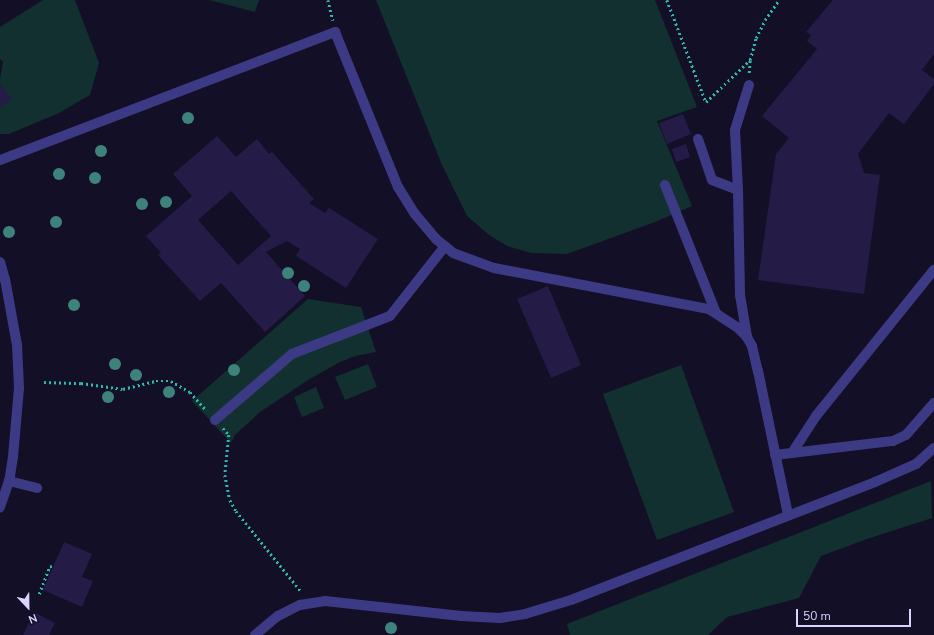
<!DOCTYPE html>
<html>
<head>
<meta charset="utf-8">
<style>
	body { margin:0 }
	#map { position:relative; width:934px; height:635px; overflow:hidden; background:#130f26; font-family:"Nunito Sans",sans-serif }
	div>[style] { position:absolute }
	.green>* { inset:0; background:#12302f }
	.building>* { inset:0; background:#241b47 }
	.path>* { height:2.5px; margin-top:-1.25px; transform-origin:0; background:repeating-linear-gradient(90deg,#2fb8b0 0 2px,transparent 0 5px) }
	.minor>* { height:10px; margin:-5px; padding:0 5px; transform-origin:5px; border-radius:5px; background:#3d3a85 }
	.trees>* { width:12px; height:12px; margin:-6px; border-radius:50%; background:#3d827b }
	span { translate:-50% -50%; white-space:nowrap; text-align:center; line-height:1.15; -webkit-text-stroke:4px #130f26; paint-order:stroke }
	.north { position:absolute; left:8px; top:587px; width:40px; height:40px; -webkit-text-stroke:3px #130f26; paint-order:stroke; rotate:158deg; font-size:11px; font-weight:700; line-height:16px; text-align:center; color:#d9d4ff }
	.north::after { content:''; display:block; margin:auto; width:14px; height:18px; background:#d9d4ff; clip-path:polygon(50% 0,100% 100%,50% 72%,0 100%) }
	.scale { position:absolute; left:796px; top:609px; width:115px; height:18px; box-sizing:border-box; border:2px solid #d9d4ff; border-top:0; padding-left:5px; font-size:12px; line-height:14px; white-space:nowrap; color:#d9d4ff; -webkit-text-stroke:3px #130f26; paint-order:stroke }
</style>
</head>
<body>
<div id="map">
	<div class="green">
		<div style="clip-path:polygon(43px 0,75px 0,99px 63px,90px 95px,59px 113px,9px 134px,0 134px,0 79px,3px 62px,0 59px,0 27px)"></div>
		<div style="clip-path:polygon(209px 0,259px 0,255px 12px)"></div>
		<div style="clip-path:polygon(376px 0,655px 0,697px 107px,657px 121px,692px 206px,655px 222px,567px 254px,531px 253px,507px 246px,489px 235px,467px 216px,442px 165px)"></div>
		<div style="clip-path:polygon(308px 299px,361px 307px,376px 352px,355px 356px,340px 362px,308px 380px,260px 412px,235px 435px,231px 443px,192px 401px)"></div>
		<div style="clip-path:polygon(368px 364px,377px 387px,345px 400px,335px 377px)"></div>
		<div style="clip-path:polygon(681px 365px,734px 512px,657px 540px,603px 394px)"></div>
		<div style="clip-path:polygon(316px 387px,324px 408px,302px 417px,294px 397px)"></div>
		<div style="clip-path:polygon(931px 481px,932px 518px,867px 539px,821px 556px,799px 598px,727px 617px,708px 635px,570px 635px,567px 624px)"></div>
	</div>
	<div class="building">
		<div style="clip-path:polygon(833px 0,934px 0,934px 54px,922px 70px,934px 79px,934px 84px,904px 124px,889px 113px,858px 154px,864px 173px,880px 175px,864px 294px,758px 280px,776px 154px,789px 138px,762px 116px,817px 49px,807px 41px,811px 35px,806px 32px)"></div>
		<div style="clip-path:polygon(0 84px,12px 99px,0 108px)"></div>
		<div style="clip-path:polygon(683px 114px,691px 134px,667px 144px,659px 123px)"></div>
		<div style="clip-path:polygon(evenodd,217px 136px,236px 157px,257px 139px,269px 154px,272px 152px,314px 199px,309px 203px,325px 213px,329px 208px,378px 239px,346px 288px,296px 256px,300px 249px,287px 241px,266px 252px,305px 296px,265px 332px,221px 283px,200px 301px,158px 255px,161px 253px,146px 236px,192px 196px,173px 174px,217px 136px,231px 191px,271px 236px,238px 265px,198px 220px,231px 191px)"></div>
		<div style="clip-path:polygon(686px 144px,690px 157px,676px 162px,672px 149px)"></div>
		<div style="clip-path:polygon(548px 286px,581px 365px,551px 378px,517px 299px)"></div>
		<div style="clip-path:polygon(64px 542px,92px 554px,82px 577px,93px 581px,82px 607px,43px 590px)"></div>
		<div style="clip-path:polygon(34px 612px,55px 623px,49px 635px,23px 635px)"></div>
	</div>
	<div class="path">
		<div style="left:328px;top:0;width:21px;rotate:76deg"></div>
		<div style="left:667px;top:0;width:109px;rotate:69.1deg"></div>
		<div style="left:706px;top:102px;width:61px;rotate:-43.7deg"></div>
		<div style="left:749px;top:73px;width:13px;rotate:-86deg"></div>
		<div style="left:750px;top:60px;width:23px;rotate:-75deg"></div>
		<div style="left:756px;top:38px;width:20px;rotate:-63deg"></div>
		<div style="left:765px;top:20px;width:24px;rotate:-55deg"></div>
		<div style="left:44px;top:382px;width:37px;rotate:2deg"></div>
		<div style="left:81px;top:383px;width:42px;rotate:8.1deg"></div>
		<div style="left:123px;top:389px;width:34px;rotate:-14deg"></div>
		<div style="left:156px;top:381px;width:15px"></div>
		<div style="left:171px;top:381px;width:22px;rotate:30deg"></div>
		<div style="left:190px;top:392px;width:25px;rotate:48deg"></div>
		<div style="left:223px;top:428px;width:9px;rotate:49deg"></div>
		<div style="left:229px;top:435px;width:40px;rotate:95.7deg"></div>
		<div style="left:225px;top:475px;width:25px;rotate:79deg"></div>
		<div style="left:230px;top:500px;width:13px;rotate:61deg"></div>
		<div style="left:236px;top:511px;width:102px;rotate:51deg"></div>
		<div style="left:39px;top:594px;width:30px;rotate:-69deg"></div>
		<div style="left:50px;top:566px;width:3px;rotate:18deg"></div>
	</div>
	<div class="minor">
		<div style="left:698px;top:139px;width:43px;rotate:71.1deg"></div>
		<div style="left:712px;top:180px;width:28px;rotate:21deg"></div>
		<div style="left:738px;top:190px;width:105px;rotate:88.9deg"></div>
		<div style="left:740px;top:295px;width:43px;rotate:80.5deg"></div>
		<div style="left:0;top:160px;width:359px;rotate:-20.9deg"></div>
		<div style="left:335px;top:32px;width:167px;rotate:67.9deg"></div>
		<div style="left:398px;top:187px;width:32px;rotate:58deg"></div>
		<div style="left:415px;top:214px;width:33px;rotate:50deg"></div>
		<div style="left:436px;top:239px;width:22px;rotate:39deg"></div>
		<div style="left:453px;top:253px;width:44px;rotate:20.1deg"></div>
		<div style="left:494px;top:268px;width:219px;rotate:10.8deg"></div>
		<div style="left:709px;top:309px;width:33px;rotate:33deg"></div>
		<div style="left:737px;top:327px;width:14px;rotate:45deg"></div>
		<div style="left:747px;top:337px;width:10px;rotate:61deg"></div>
		<div style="left:752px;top:346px;width:26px;rotate:77deg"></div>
		<div style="left:758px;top:371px;width:147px;rotate:78.2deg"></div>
		<div style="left:665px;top:185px;width:138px;rotate:68.3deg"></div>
		<div style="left:738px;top:190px;width:60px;rotate:-92.9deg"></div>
		<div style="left:735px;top:130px;width:47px;rotate:-72.7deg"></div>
		<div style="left:0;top:262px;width:18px;rotate:74deg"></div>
		<div style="left:5px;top:279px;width:67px;rotate:79.7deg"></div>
		<div style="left:17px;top:345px;width:43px;rotate:87.3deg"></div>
		<div style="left:19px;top:388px;width:69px;rotate:95deg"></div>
		<div style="left:13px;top:457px;width:24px;rotate:99deg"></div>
		<div style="left:9px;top:481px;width:28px;rotate:109deg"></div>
		<div style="left:215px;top:420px;width:101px;rotate:-40.6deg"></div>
		<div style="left:292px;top:354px;width:105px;rotate:-21.2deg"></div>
		<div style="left:390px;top:316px;width:89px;rotate:-51.8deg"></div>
		<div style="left:792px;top:453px;width:44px;rotate:-57deg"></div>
		<div style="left:816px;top:416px;width:188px;rotate:-51.1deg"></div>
		<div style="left:775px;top:455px;width:119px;rotate:-6.8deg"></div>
		<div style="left:893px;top:441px;width:14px;rotate:-25deg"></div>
		<div style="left:906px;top:435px;width:43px;rotate:-48.8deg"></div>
		<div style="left:9px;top:481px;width:29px;rotate:14deg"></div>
		<div style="left:255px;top:635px;width:30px;rotate:-40deg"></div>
		<div style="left:278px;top:616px;width:25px;rotate:-27deg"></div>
		<div style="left:300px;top:605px;width:25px;rotate:-9deg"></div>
		<div style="left:325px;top:601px;width:137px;rotate:6.3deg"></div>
		<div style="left:461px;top:616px;width:39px;rotate:3deg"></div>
		<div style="left:500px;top:618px;width:25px;rotate:-9deg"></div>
		<div style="left:525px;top:614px;width:48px;rotate:-16.9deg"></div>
		<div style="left:571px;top:600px;width:326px;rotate:-21.2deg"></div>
		<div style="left:875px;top:482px;width:45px;rotate:-23.7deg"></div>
		<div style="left:916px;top:464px;width:24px;rotate:-42deg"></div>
	</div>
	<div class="trees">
		<div style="left:188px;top:118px"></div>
		<div style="left:101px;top:151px"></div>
		<div style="left:59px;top:174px"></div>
		<div style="left:95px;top:178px"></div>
		<div style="left:166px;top:202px"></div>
		<div style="left:142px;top:204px"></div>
		<div style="left:56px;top:222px"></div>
		<div style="left:9px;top:232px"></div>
		<div style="left:288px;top:273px"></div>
		<div style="left:304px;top:286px"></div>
		<div style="left:74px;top:305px"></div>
		<div style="left:115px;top:364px"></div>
		<div style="left:234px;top:370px"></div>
		<div style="left:136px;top:375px"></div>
		<div style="left:169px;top:392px"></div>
		<div style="left:108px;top:397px"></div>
		<div style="left:391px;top:628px"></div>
	</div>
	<div class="north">N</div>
	<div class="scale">50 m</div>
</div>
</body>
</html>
